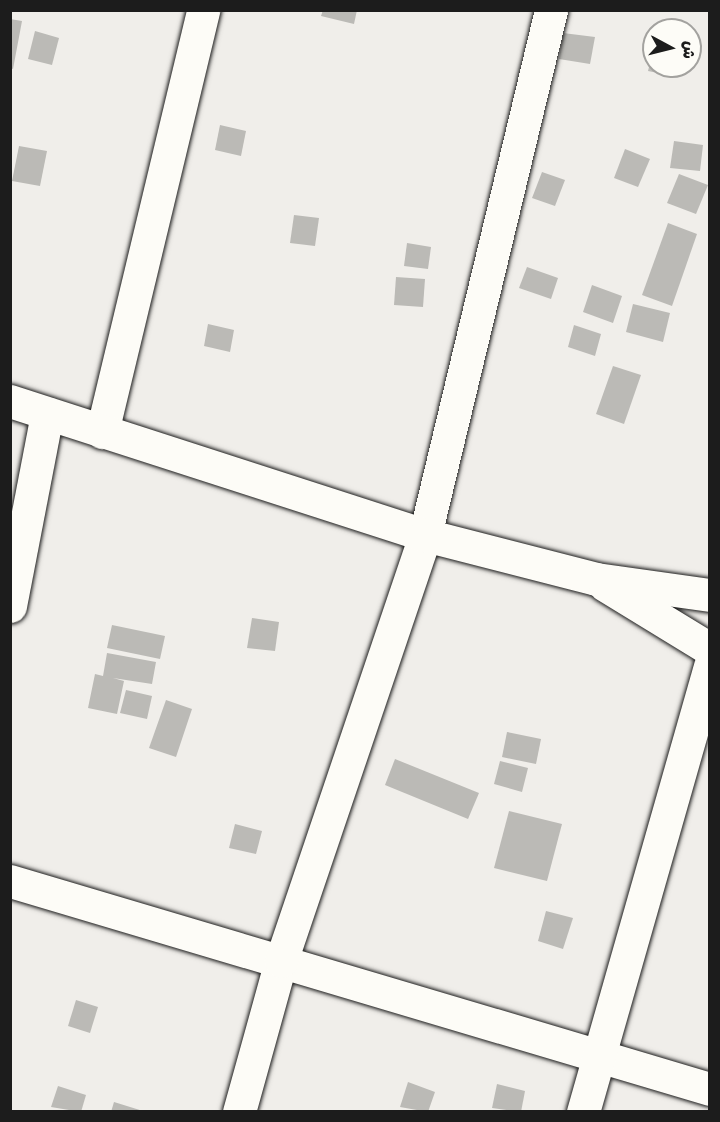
<!DOCTYPE html>
<html>
<head>
<meta charset="utf-8">
<style>
	body { margin:0 }
	#map { position:relative; width:720px; height:1122px; overflow:hidden; background:#f0eeea; font-family:Kalam,"Playpen Sans Arabic",sans-serif }
	div>[style] { position:absolute }
	.building>* { inset:0; background:#bbbab6 }
	.roads { filter:drop-shadow(0 0 2px #1c1c1c) drop-shadow(0 0 2px #1c1c1c) }
	.minor>* { height:33px; margin:-16.5px; padding:0 16.5px; transform-origin:16.5px; border-radius:16.5px; background:#fdfcf7 }
	.tertiary>* { height:33px; margin:-16.5px; padding:0 16.5px; transform-origin:16.5px; border-radius:16.5px; background:#fdfcf7 }
	span { translate:-50% -50%; white-space:nowrap; text-align:center; line-height:1.15; -webkit-text-stroke:6px #fdfcf7; paint-order:stroke }
	.frame { position:absolute; inset:0; border:12px solid #1c1c1c; pointer-events:none }
	.north { position:absolute; left:642px; top:18px; width:60px; height:60px; box-sizing:border-box; background:#fdfcf7; border:2px solid #a3a29f; border-radius:50%; rotate:97deg; font-size:16px; font-weight:700; line-height:24px; text-align:center; color:#1c1c1c }
	.north::after { content:''; display:block; margin:auto; width:21px; height:27px; background:#1c1c1c; clip-path:polygon(50% 0,100% 100%,50% 72%,0 100%) }
</style>
</head>
<body>
<div id="map">
	<div class="building">
		<div style="clip-path:polygon(323px 10px,357px 10px,354px 24px,321px 16px)"></div>
		<div style="clip-path:polygon(10px 19px,22px 21px,13px 69px,10px 68px)"></div>
		<div style="clip-path:polygon(35px 31px,59px 38px,52px 65px,28px 59px)"></div>
		<div style="clip-path:polygon(563px 33px,595px 37px,590px 64px,559px 59px)"></div>
		<div style="clip-path:polygon(654px 47px,654px 66px,675px 66px,673px 76px,648px 71px)"></div>
		<div style="clip-path:polygon(220px 125px,246px 131px,241px 156px,215px 150px)"></div>
		<div style="clip-path:polygon(674px 141px,703px 145px,700px 171px,670px 168px)"></div>
		<div style="clip-path:polygon(19px 146px,47px 151px,40px 186px,12px 181px)"></div>
		<div style="clip-path:polygon(625px 149px,650px 159px,638px 187px,614px 178px)"></div>
		<div style="clip-path:polygon(542px 172px,565px 180px,555px 206px,532px 198px)"></div>
		<div style="clip-path:polygon(679px 174px,708px 185px,696px 214px,667px 203px)"></div>
		<div style="clip-path:polygon(294px 215px,319px 218px,315px 246px,290px 243px)"></div>
		<div style="clip-path:polygon(668px 223px,697px 234px,672px 306px,642px 295px)"></div>
		<div style="clip-path:polygon(407px 243px,431px 247px,428px 269px,404px 266px)"></div>
		<div style="clip-path:polygon(527px 267px,558px 278px,551px 299px,519px 288px)"></div>
		<div style="clip-path:polygon(396px 277px,425px 279px,423px 307px,394px 305px)"></div>
		<div style="clip-path:polygon(592px 285px,622px 296px,613px 323px,583px 312px)"></div>
		<div style="clip-path:polygon(633px 304px,670px 313px,663px 342px,626px 332px)"></div>
		<div style="clip-path:polygon(208px 324px,234px 330px,230px 352px,204px 346px)"></div>
		<div style="clip-path:polygon(574px 325px,601px 334px,595px 356px,568px 347px)"></div>
		<div style="clip-path:polygon(613px 366px,641px 375px,624px 424px,596px 414px)"></div>
		<div style="clip-path:polygon(252px 618px,279px 622px,275px 651px,247px 648px)"></div>
		<div style="clip-path:polygon(112px 625px,165px 636px,160px 659px,107px 648px)"></div>
		<div style="clip-path:polygon(107px 653px,156px 662px,152px 684px,113px 678px,124px 681px,117px 714px,88px 708px,95px 674px,103px 676px)"></div>
		<div style="clip-path:polygon(126px 690px,152px 696px,147px 719px,120px 713px)"></div>
		<div style="clip-path:polygon(166px 700px,192px 709px,176px 757px,149px 748px)"></div>
		<div style="clip-path:polygon(507px 732px,541px 739px,536px 764px,502px 757px)"></div>
		<div style="clip-path:polygon(395px 759px,479px 793px,468px 819px,385px 785px)"></div>
		<div style="clip-path:polygon(500px 761px,528px 768px,522px 792px,494px 784px)"></div>
		<div style="clip-path:polygon(509px 811px,562px 824px,547px 881px,494px 868px)"></div>
		<div style="clip-path:polygon(235px 824px,262px 831px,256px 854px,229px 848px)"></div>
		<div style="clip-path:polygon(546px 911px,573px 918px,563px 949px,538px 941px)"></div>
		<div style="clip-path:polygon(76px 1000px,98px 1007px,90px 1033px,68px 1026px)"></div>
		<div style="clip-path:polygon(408px 1082px,435px 1092px,428px 1112px,400px 1107px)"></div>
		<div style="clip-path:polygon(497px 1084px,525px 1091px,521px 1112px,492px 1108px)"></div>
		<div style="clip-path:polygon(58px 1086px,86px 1095px,81px 1112px,51px 1107px)"></div>
		<div style="clip-path:polygon(114px 1102px,143px 1111px,143px 1112px,111px 1112px)"></div>
	</div>
	<div class="roads">
		<div class="minor">
			<div style="left:102px;top:432px;width:434px;rotate:-76.5deg"></div>
			<div style="left:10px;top:606px;width:196px;rotate:-79.1deg"></div>
			<div style="left:10px;top:881px;width:730px;rotate:16.55deg"></div>
			<div style="left:239px;top:1112px;width:157px;rotate:-74.5deg"></div>
			<div style="left:281px;top:961px;width:450px;rotate:-71.3deg"></div>
			<div style="left:425px;top:535px;width:540px;rotate:-76.5deg"></div>
			<div style="left:583px;top:1112px;width:464px;rotate:-74.1deg"></div>
		</div>
		<div class="tertiary">
			<div style="left:10px;top:401px;width:436px;rotate:17.9deg"></div>
			<div style="left:425px;top:535px;width:177px;rotate:14.4deg"></div>
			<div style="left:596px;top:579px;width:115px;rotate:8deg"></div>
			<div style="left:605px;top:585px;width:123px;rotate:31.4deg"></div>
		</div>
	</div>
	<div class="frame"></div>
	<div class="north">ش</div>
</div>
</body>
</html>
